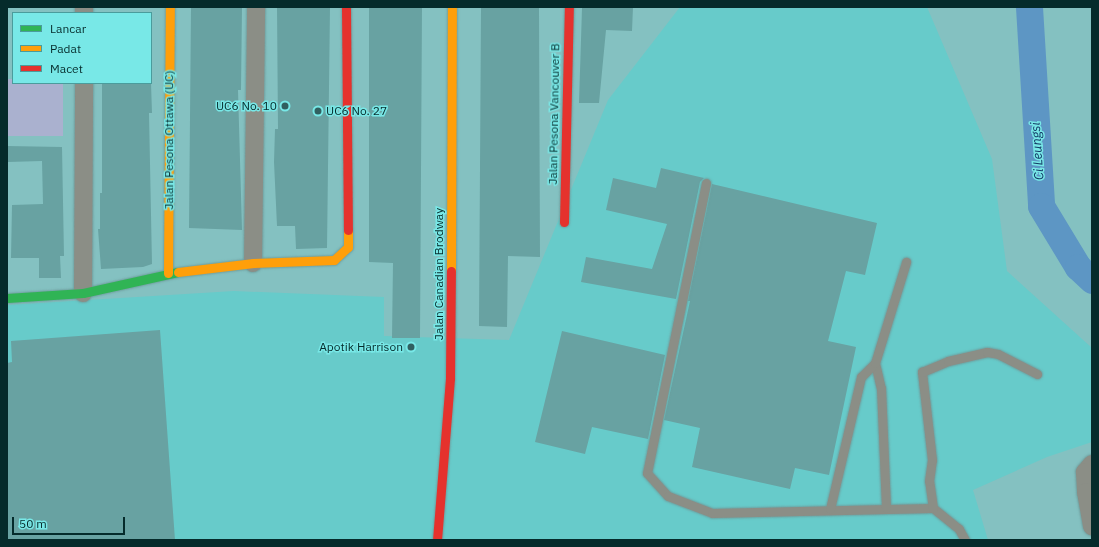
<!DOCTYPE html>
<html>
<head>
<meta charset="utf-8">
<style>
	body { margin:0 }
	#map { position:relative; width:1099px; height:547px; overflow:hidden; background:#84c1c1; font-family:"IBM Plex Sans",sans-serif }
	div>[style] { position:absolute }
	.built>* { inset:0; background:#67cbca }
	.green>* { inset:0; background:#aab1cf }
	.river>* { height:27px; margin:-13.5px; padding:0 13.5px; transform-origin:13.5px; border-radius:13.5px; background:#5d96c4 }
	.building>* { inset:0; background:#68a2a2 }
	.roads { filter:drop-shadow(0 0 1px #6f9e9e) drop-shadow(0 0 1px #6f9e9e) }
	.lane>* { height:9px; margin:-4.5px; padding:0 4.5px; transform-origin:4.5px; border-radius:4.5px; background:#8b8e86 }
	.street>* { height:18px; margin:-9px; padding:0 9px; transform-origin:9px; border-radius:9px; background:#8b8e86 }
	.fast>* { height:9px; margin:-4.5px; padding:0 4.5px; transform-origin:4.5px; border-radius:4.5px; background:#30b455 }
	.slow>* { height:9px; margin:-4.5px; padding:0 4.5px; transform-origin:4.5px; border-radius:4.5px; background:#ff9f0a }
	.jam>* { height:9px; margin:-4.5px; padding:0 4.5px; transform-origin:4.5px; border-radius:4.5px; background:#e5322d }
	.dots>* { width:11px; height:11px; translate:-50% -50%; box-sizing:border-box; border:2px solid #78e8e7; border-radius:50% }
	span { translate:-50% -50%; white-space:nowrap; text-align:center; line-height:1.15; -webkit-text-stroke:3px #78e8e7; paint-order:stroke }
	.poi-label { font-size:12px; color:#052b2b }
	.right { translate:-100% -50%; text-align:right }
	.left { translate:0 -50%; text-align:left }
	.street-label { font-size:12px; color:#052b2b }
	.water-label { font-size:13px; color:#123965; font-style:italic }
	.frame { position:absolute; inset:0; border:8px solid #052b2b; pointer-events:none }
	.legend { position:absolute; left:12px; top:12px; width:140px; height:72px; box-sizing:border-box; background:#78e8e7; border:1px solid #4a9c9c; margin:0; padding:5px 7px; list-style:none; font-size:12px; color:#052b2b }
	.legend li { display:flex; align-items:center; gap:8px; height:20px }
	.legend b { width:20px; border:1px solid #4a9c9c }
	.scale { position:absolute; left:12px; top:517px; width:113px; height:18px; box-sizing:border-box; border:2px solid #052b2b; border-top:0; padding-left:5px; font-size:12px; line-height:14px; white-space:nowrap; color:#052b2b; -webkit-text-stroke:3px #78e8e7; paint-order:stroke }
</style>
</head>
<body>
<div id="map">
	<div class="built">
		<div style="clip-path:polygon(680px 7px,927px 7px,992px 159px,1007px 271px,1092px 348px,1092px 442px,1047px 457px,973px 490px,988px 540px,7px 540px,7px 305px,234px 291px,384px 297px,384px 336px,509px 340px,608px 100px)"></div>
	</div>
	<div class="green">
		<div style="clip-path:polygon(7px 79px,13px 79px,13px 83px,63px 83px,63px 136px,7px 136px)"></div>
	</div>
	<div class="river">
		<div style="left:1029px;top:7px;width:199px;rotate:86.5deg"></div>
		<div style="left:1041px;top:206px;width:71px;rotate:58.8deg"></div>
		<div style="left:1078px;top:267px;width:19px;rotate:43deg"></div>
	</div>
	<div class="building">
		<div style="clip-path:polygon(191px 7px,242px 7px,241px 90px,238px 90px,242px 230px,189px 228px)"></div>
		<div style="clip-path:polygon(277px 7px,330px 7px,327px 248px,296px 249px,295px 226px,277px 226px,274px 162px,275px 129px,278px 129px)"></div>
		<div style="clip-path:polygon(369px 7px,422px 7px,420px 338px,392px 338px,393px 263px,369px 262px)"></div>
		<div style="clip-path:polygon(481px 7px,539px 7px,540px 257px,508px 256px,507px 327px,479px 326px)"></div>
		<div style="clip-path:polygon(610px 7px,633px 7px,632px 31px,606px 30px,599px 103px,579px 103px,582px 8px)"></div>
		<div style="clip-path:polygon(102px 83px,151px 83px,152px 113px,149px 113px,152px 264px,143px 267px,101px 269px,98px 229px,100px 229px,100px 193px,102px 193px)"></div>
		<div style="clip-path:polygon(7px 146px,62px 147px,64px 256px,60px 256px,61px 278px,39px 278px,39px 258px,11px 258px,12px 205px,43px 204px,42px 161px,8px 162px)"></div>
		<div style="clip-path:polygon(661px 168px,704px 178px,700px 182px,676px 299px,581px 282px,586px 257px,652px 269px,667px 224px,606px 210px,613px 178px,656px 188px)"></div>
		<div style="clip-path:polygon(712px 184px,877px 223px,865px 275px,846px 271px,828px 341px,856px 347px,829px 475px,795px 468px,790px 489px,692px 467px,700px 428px,664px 420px,690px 301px,688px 301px)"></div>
		<div style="clip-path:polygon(160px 330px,175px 540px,7px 540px,7px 363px,12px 362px,11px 341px)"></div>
		<div style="clip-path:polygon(562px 331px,665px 355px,648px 439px,592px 427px,585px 454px,535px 442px)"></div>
	</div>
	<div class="roads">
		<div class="lane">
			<div style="left:706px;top:183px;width:296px;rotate:101.5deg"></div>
			<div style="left:647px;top:473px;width:31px;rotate:48deg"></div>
			<div style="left:668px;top:496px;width:47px;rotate:21.1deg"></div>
			<div style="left:712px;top:513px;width:221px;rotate:-1.3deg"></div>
			<div style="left:875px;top:363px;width:26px;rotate:77deg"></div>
			<div style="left:881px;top:388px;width:120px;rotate:87.6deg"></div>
			<div style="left:830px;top:509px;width:136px;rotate:-76.8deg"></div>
			<div style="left:861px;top:377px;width:20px;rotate:-45deg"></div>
			<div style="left:875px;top:363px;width:106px;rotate:-72.9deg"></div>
			<div style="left:965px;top:540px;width:13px;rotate:-119deg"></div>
			<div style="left:959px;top:529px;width:33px;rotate:-141deg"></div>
			<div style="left:933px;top:508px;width:27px;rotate:-98deg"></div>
			<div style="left:929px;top:481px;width:21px;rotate:-82deg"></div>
			<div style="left:932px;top:460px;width:89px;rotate:-96.5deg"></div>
			<div style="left:922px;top:372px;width:28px;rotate:-23deg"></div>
			<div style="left:948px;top:361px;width:40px;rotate:-13deg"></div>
			<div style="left:987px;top:352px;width:11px;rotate:10deg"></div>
			<div style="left:998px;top:354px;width:44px;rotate:27.1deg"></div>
		</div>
		<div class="street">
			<div style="left:84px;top:7px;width:6px;rotate:90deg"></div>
			<div style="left:253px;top:263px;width:256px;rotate:-89.3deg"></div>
			<div style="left:83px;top:293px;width:210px;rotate:-89.7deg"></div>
			<div style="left:1092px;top:464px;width:11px;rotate:131deg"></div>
			<div style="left:1085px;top:472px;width:20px;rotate:87deg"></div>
			<div style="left:1086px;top:492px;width:35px;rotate:80deg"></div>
		</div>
		<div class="fast">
			<div style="left:7px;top:298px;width:76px;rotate:-3.8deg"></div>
			<div style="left:83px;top:293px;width:97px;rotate:-12.5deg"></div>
		</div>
		<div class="slow">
			<div style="left:451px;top:271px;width:264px;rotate:-89.8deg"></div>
			<div style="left:178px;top:272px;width:76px;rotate:-6.8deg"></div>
			<div style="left:253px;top:263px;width:81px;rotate:-2.1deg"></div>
			<div style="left:334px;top:260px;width:19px;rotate:-43deg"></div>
			<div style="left:348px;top:247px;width:17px;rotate:-90deg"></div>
			<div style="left:168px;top:273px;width:266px;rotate:-89.6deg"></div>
		</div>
		<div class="jam">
			<div style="left:346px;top:7px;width:223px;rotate:89.5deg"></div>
			<div style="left:564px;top:222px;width:215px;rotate:-88.7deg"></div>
			<div style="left:437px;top:540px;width:163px;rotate:-85.4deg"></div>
			<div style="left:450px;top:378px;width:107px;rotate:-89.5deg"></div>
		</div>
	</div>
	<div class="dots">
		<div style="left:285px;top:106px;background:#316060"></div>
		<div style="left:318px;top:111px;background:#316060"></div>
		<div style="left:411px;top:347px;background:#316060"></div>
	</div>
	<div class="poi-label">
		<span class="right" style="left:277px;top:106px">UC6 No. 10</span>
		<span class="left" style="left:326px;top:111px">UC6 No. 27</span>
		<span class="right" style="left:403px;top:347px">Apotik Harrison</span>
	</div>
	<div class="street-label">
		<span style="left:554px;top:114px;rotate:-89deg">Jalan Pesona Vancouver B</span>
		<span style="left:169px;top:140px;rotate:-90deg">Jalan Pesona Ottawa (UC)</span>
		<span style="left:439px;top:274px;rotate:-90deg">Jalan Canadian Brodway</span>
	</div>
	<div class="water-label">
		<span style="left:1038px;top:151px;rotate:-94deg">Ci Leungsi</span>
	</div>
	<div class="frame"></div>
	<ul class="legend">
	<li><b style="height:5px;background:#30b455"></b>Lancar</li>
	<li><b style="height:5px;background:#ff9f0a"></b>Padat</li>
	<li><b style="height:5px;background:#e5322d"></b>Macet</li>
	</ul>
	<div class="scale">50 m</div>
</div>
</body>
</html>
